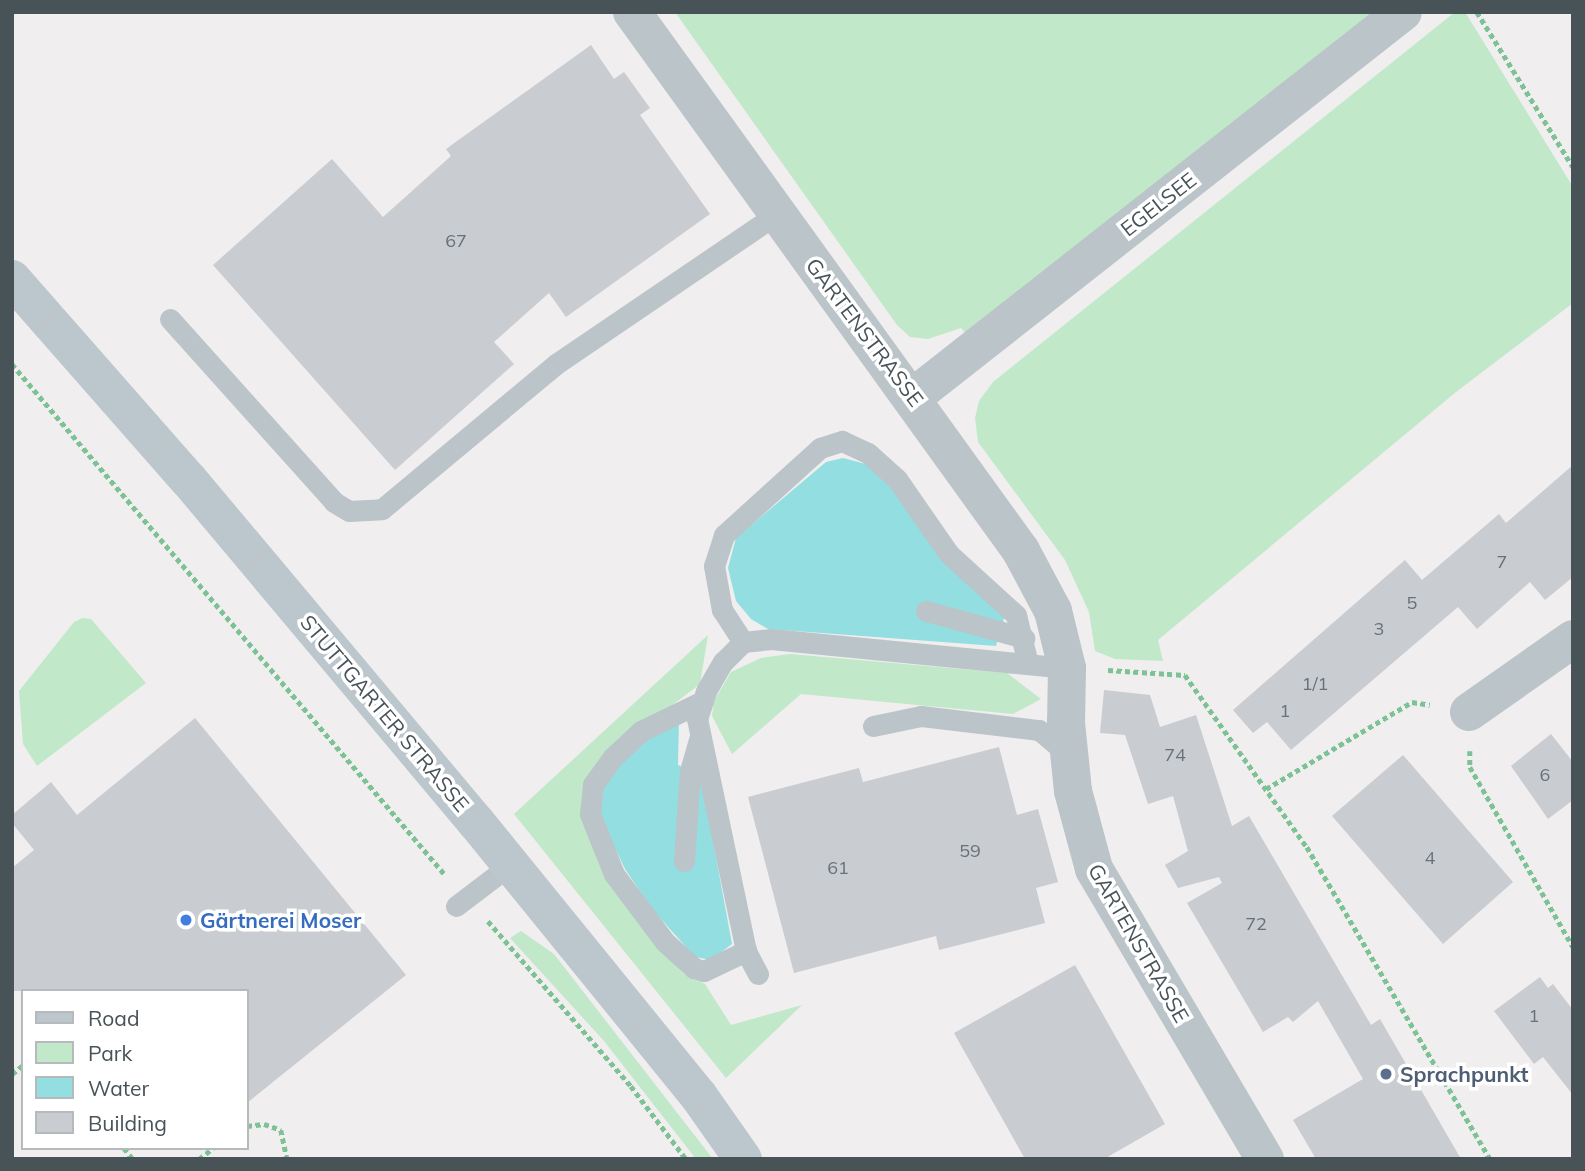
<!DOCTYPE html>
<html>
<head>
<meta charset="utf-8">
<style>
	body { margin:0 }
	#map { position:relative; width:1585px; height:1171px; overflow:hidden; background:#f0eeee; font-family:Mulish,sans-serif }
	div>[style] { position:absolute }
	.green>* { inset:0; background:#c1e8c9 }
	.water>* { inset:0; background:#93dee0 }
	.building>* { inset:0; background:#c9ccd0 }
	.path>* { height:4.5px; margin-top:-2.25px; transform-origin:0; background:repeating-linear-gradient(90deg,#7dc294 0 5px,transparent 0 8.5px) }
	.lane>* { height:21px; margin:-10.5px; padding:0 10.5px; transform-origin:10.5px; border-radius:10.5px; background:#bbc4c8 }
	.street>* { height:38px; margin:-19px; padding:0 19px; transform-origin:19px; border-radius:19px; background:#bbc4c8 }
	.secondary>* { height:38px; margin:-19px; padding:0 19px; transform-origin:19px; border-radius:19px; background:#bbc7cd }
	.dots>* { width:19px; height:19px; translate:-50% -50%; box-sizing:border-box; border:4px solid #fff; border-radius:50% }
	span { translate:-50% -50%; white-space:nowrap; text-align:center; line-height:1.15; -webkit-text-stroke:7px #fff; paint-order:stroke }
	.number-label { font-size:18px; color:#687176 }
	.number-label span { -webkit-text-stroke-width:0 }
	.street-label { font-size:21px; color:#485358 }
	.shop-label { font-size:21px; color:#366cbe; font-weight:700 }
	.left { translate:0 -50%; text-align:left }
	.service-label { font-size:21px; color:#4e5e75; font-weight:700 }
	.frame { position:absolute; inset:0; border:14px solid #485358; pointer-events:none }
	.legend { position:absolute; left:21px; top:989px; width:228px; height:161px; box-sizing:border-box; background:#fff; border:2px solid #b6babc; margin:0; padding:9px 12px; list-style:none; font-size:21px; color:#485358 }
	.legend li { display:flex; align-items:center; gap:14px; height:35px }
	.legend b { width:35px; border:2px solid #b6babc }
</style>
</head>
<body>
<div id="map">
	<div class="green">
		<div style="clip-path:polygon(675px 12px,1373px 12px,967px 335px,961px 328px,928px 339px,910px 337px,897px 325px)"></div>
		<div style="clip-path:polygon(1455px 12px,1465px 12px,1573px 187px,1573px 303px,1456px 392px,1158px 640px,1163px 661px,1115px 659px,1095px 651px,1089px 612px,1065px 560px,978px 442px,975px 418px,979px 401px,993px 382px)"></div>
		<div style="clip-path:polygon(83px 618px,91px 619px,146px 683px,37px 766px,23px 744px,19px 691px,74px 622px)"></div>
		<div style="clip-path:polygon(708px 635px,700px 684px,671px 706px,581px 813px,609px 879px,662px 950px,684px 974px,705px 984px,731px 1025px,802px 1005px,726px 1078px,514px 814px)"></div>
		<div style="clip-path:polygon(790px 654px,1007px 673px,1041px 699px,1013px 714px,801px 694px,732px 754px,712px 716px,714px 701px,731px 672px,761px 658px)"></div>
		<div style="clip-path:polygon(521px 931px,554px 954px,713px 1159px,696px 1159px,604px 1041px,510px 938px)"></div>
	</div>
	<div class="water">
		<div style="clip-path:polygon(843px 458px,866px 464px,886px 481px,943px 561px,1005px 615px,996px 646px,768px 629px,751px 619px,736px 601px,728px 568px,736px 538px,826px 462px)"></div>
		<div style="clip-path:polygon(679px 720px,678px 765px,701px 776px,732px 944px,711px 960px,695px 957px,652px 909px,625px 869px,599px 815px,602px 789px,618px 764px,646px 739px)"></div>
	</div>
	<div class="building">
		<div style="clip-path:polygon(591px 45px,614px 79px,624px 72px,650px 108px,640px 115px,710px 214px,566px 317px,549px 293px,494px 342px,514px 364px,395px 470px,213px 265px,332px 159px,383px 217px,451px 156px,446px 149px)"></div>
		<div style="clip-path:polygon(1573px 465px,1573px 577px,1545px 600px,1530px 582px,1477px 629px,1458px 607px,1291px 750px,1267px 722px,1253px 733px,1233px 710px,1405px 560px,1422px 580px,1499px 514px,1506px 523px)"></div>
		<div style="clip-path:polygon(1104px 690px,1150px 695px,1160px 727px,1196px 715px,1232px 826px,1249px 816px,1371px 1025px,1380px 1019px,1461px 1159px,1316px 1159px,1293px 1120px,1363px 1079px,1318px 1001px,1293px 1022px,1288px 1017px,1263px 1032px,1187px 903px,1222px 883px,1219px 877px,1178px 888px,1165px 865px,1188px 851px,1173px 796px,1148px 804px,1125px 735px,1100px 733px)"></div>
		<div style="clip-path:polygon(195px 718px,406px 975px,247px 1103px,247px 991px,12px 991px,12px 868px,34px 850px,12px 823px,12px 815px,51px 782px,77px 815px)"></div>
		<div style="clip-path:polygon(1551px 734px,1573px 762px,1573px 800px,1548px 819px,1511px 766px)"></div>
		<div style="clip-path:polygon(999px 747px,1017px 815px,1038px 809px,1058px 882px,1036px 888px,1045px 923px,939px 950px,936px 936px,794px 973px,748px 797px,859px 768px,863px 782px)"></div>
		<div style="clip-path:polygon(1403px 755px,1513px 882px,1443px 944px,1332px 816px)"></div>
		<div style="clip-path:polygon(1075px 965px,1165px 1124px,1104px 1159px,1025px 1159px,954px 1033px)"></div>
		<div style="clip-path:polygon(1540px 977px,1548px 988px,1553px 984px,1573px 1010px,1573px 1095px,1543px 1057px,1534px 1064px,1494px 1011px)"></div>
	</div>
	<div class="path">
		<div style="left:1477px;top:12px;width:182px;rotate:58.2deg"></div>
		<div style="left:12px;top:364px;width:671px;rotate:49.71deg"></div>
		<div style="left:1108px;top:670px;width:77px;rotate:3.7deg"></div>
		<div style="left:1185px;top:675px;width:211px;rotate:54.7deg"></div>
		<div style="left:1307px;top:847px;width:362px;rotate:59.6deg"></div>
		<div style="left:1470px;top:751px;width:16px;rotate:90deg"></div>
		<div style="left:1470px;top:767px;width:207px;rotate:60.2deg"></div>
		<div style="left:1266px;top:789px;width:170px;rotate:-30.8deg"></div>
		<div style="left:1412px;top:702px;width:18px;rotate:9deg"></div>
		<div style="left:488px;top:921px;width:218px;rotate:49.1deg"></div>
		<div style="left:631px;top:1086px;width:91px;rotate:53deg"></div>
		<div style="left:12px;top:1074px;width:14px;rotate:-39deg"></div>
		<div style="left:247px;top:1126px;width:17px;rotate:-7deg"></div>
		<div style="left:264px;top:1124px;width:18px;rotate:19deg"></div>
		<div style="left:281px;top:1130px;width:30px;rotate:78deg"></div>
		<div style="left:124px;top:1148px;width:14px;rotate:51deg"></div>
		<div style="left:199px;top:1159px;width:18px;rotate:-38deg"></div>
	</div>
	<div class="lane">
		<div style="left:170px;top:319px;width:246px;rotate:48.1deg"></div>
		<div style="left:334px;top:502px;width:17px;rotate:31deg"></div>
		<div style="left:349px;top:511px;width:33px;rotate:-3deg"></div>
		<div style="left:382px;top:509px;width:226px;rotate:-39.8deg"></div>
		<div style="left:556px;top:364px;width:267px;rotate:-34.2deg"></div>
		<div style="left:926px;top:611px;width:102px;rotate:15.4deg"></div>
		<div style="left:743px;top:642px;width:38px;rotate:-123deg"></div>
		<div style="left:722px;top:610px;width:45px;rotate:-100.3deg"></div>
		<div style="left:714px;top:566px;width:33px;rotate:-72deg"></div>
		<div style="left:724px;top:535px;width:130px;rotate:-42.2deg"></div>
		<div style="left:820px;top:448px;width:23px;rotate:-18deg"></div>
		<div style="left:842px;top:441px;width:29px;rotate:25deg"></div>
		<div style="left:868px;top:453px;width:39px;rotate:42deg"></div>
		<div style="left:897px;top:479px;width:91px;rotate:55.3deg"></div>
		<div style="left:949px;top:554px;width:91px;rotate:42.3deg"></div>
		<div style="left:1016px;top:615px;width:50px;rotate:76.2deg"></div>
		<div style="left:703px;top:701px;width:69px;rotate:154.2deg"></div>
		<div style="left:641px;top:731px;width:38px;rotate:137deg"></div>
		<div style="left:613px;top:757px;width:34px;rotate:126deg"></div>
		<div style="left:593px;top:785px;width:29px;rotate:96deg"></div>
		<div style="left:590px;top:814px;width:65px;rotate:68.2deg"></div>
		<div style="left:614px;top:874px;width:85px;rotate:53.1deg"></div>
		<div style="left:665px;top:942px;width:39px;rotate:42deg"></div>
		<div style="left:694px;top:968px;width:10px;rotate:17deg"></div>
		<div style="left:704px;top:971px;width:47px;rotate:-25.5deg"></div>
		<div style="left:873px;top:726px;width:49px;rotate:-11.8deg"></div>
		<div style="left:921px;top:716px;width:119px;rotate:6.8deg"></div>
		<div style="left:1039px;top:730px;width:38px;rotate:40deg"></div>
		<div style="left:684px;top:861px;width:90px;rotate:-86.2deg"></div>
		<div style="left:690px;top:771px;width:33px;rotate:-74deg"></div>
		<div style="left:456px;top:906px;width:68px;rotate:-37.2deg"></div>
		<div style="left:758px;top:974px;width:26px;rotate:-118deg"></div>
		<div style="left:746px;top:951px;width:237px;rotate:-101.9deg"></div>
		<div style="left:697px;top:719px;width:29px;rotate:-72deg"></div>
		<div style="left:706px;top:691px;width:34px;rotate:-60deg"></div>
		<div style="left:723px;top:662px;width:28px;rotate:-45deg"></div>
		<div style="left:743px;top:642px;width:28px;rotate:-6deg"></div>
		<div style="left:771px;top:639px;width:297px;rotate:5.6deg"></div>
	</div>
	<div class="street">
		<div style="left:632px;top:12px;width:665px;rotate:54.18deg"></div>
		<div style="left:1021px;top:551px;width:68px;rotate:61.9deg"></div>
		<div style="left:1053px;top:611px;width:59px;rotate:76.2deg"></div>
		<div style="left:1067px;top:668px;width:55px;rotate:91deg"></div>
		<div style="left:1066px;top:723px;width:68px;rotate:84.1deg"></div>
		<div style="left:1073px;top:791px;width:81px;rotate:74.9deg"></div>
		<div style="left:1094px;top:869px;width:337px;rotate:59.5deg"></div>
		<div style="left:913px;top:397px;width:623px;rotate:-38.16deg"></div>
		<div style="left:1469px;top:712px;width:127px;rotate:-35.1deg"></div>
	</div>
	<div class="secondary">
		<div style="left:12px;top:279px;width:266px;rotate:48.7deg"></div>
		<div style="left:188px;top:479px;width:448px;rotate:50deg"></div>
		<div style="left:476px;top:822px;width:352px;rotate:50.9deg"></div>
		<div style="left:698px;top:1095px;width:78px;rotate:54.9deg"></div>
	</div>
	<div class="dots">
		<div style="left:186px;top:920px;background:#3f7fe0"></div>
		<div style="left:1386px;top:1074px;background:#5c6f8a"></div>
	</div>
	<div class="number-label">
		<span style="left:456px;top:241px">67</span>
		<span style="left:1502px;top:562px">7</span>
		<span style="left:1412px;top:603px">5</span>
		<span style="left:1379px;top:629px">3</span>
		<span style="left:1315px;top:684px">1/1</span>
		<span style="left:1285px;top:711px">1</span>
		<span style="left:1175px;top:755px">74</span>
		<span style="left:1545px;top:775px">6</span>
		<span style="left:970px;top:851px">59</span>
		<span style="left:1430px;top:858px">4</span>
		<span style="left:838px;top:868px">61</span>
		<span style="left:1256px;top:924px">72</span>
		<span style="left:1534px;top:1016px">1</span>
	</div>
	<div class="street-label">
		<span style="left:1158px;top:204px;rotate:-38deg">EGELSEE</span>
		<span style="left:865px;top:332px;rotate:53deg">GARTENSTRASSE</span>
		<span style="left:385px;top:713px;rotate:50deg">STUTTGARTER STRASSE</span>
		<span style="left:1139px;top:943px;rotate:60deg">GARTENSTRASSE</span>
	</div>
	<div class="shop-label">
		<span class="left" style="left:200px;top:920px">Gärtnerei Moser</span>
	</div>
	<div class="service-label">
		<span class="left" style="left:1400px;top:1074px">Sprachpunkt</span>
	</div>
	<div class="frame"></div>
	<ul class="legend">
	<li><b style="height:9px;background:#bbc7cd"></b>Road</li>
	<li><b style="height:19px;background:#c1e8c9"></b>Park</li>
	<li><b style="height:19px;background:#93dee0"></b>Water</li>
	<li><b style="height:19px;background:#c9ccd0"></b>Building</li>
	</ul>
</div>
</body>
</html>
